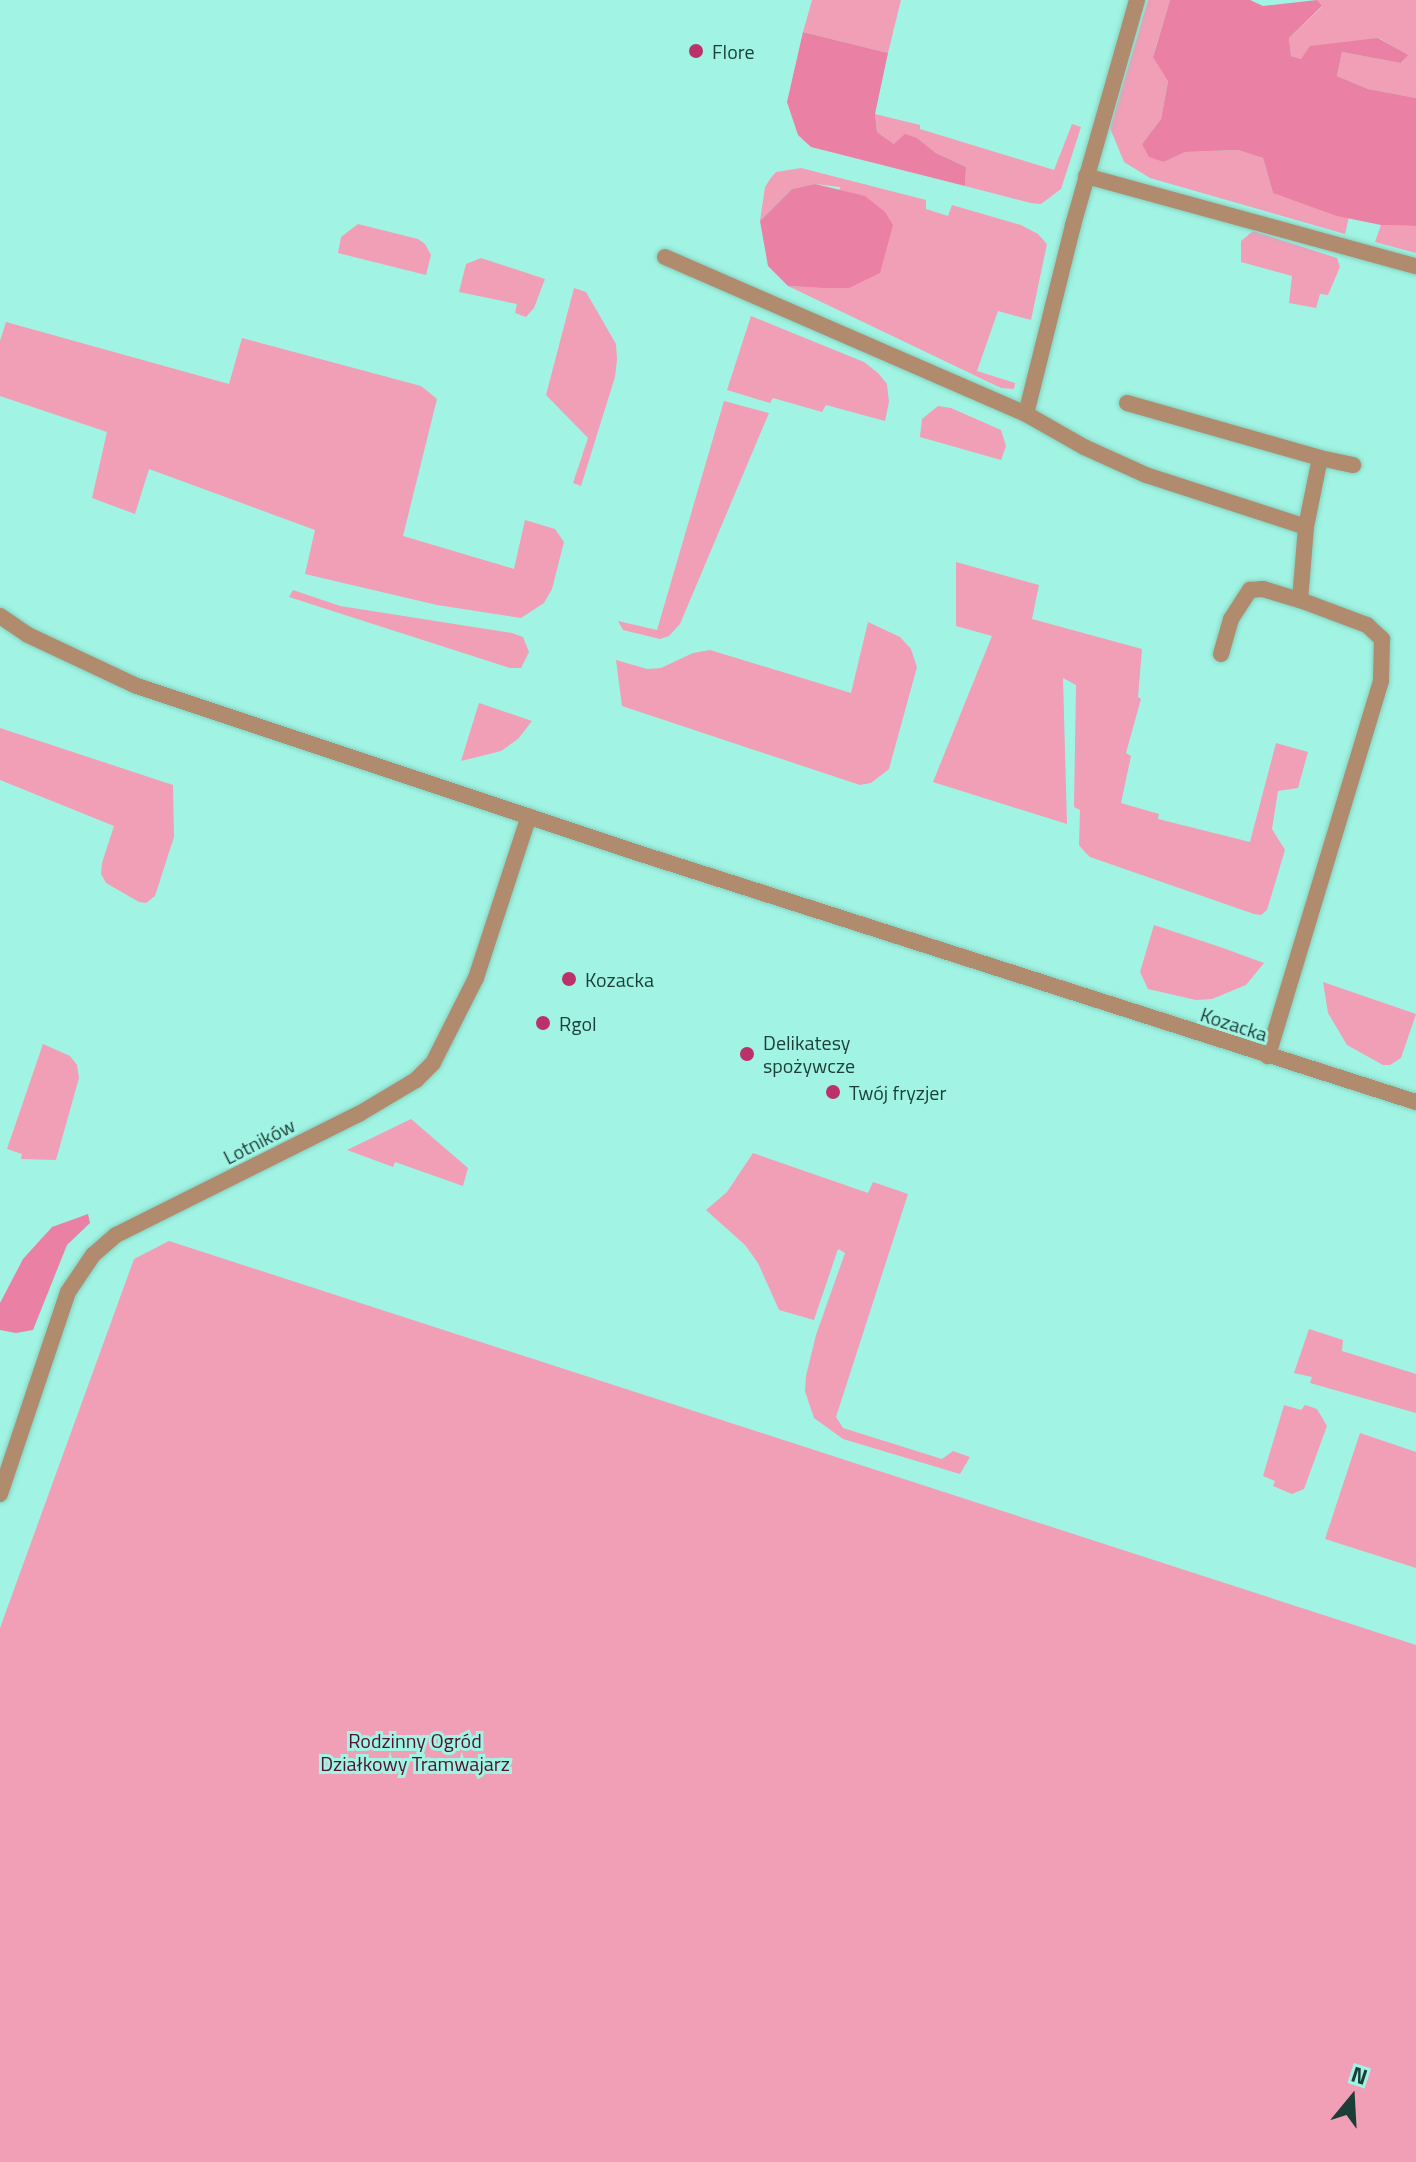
<!DOCTYPE html>
<html>
<head>
<meta charset="utf-8">
<style>
	body { margin:0 }
	#map { position:relative; width:1416px; height:2162px; overflow:hidden; background:#a1f4e3; font-family:"Titillium Web",sans-serif }
	div>[style] { position:absolute }
	.green>* { inset:0; background:#f19eb7 }
	.forest>* { inset:0; background:#ea80a3 }
	.roads { filter:drop-shadow(0 0 2px #86d0c1) drop-shadow(0 0 2px #86d0c1) }
	.street>* { height:16px; margin:-8px; padding:0 8px; transform-origin:8px; border-radius:8px; background:#b08b6e }
	.dots>* { width:22px; height:22px; translate:-50% -50%; box-sizing:border-box; border:4px solid #a1f4e3; border-radius:50% }
	span { translate:-50% -50%; white-space:nowrap; text-align:center; line-height:1.15; -webkit-text-stroke:6px #a1f4e3; paint-order:stroke }
	.poi-label { font-size:20px; color:#1c3e38 }
	.left { translate:0 -50%; text-align:left }
	.street-label { font-size:20px; color:#1c3e38 }
	.park-label { font-size:20px; color:#53112d }
	.north { position:absolute; left:1312px; top:2058px; width:80px; height:80px; -webkit-text-stroke:6px #a1f4e3; paint-order:stroke; rotate:18deg; font-size:22px; font-weight:700; line-height:32px; text-align:center; color:#1c3e38 }
	.north::after { content:''; display:block; margin:auto; width:28px; height:36px; background:#1c3e38; clip-path:polygon(50% 0,100% 100%,50% 72%,0 100%) }
</style>
</head>
<body>
<div id="map">
	<div class="green">
		<div style="clip-path:polygon(812px 0,901px 0,888px 53px,803px 32px)"></div>
		<div style="clip-path:polygon(1148px 0,1170px 0,1153px 56px,1168px 80px,1161px 119px,1142px 144px,1164px 162px,1185px 152px,1238px 150px,1263px 158px,1273px 193px,1349px 217px,1345px 234px,1150px 178px,1124px 162px,1110px 128px)"></div>
		<div style="clip-path:polygon(1317px 0,1416px 0,1416px 98px,1368px 89px,1337px 76px,1342px 52px,1402px 63px,1407px 55px,1379px 38px,1301px 59px,1291px 56px,1289px 38px,1322px 7px)"></div>
		<div style="clip-path:polygon(875px 114px,920px 125px,920px 129px,1054px 170px,1072px 124px,1081px 127px,1061px 189px,1041px 204px,1031px 203px,965px 186px,966px 167px,936px 153px,917px 138px,894px 144px,877px 132px)"></div>
		<div style="clip-path:polygon(801px 168px,926px 200px,926px 209px,948px 216px,952px 205px,1021px 225px,1038px 234px,1047px 244px,1031px 320px,998px 311px,977px 371px,1015px 383px,1014px 389px,1001px 388px,788px 286px,822px 288px,840px 187px,815px 184px,792px 189px,760px 221px,765px 187px,770px 179px,776px 172px)"></div>
		<div style="clip-path:polygon(358px 224px,418px 239px,425px 244px,431px 255px,426px 275px,338px 253px,341px 237px)"></div>
		<div style="clip-path:polygon(1381px 225px,1416px 226px,1416px 253px,1375px 242px)"></div>
		<div style="clip-path:polygon(1253px 231px,1337px 258px,1340px 267px,1328px 295px,1320px 294px,1316px 308px,1289px 303px,1292px 276px,1241px 262px,1241px 241px)"></div>
		<div style="clip-path:polygon(481px 258px,545px 279px,534px 308px,526px 317px,515px 313px,517px 304px,459px 292px,466px 264px)"></div>
		<div style="clip-path:polygon(574px 288px,586px 292px,616px 344px,617px 360px,615px 377px,581px 486px,573px 483px,588px 438px,546px 395px)"></div>
		<div style="clip-path:polygon(751px 316px,864px 362px,878px 373px,887px 384px,889px 402px,885px 421px,826px 405px,822px 412px,773px 398px,770px 403px,727px 390px)"></div>
		<div style="clip-path:polygon(6px 322px,229px 384px,242px 338px,421px 386px,437px 399px,403px 536px,514px 569px,525px 520px,555px 529px,564px 542px,552px 589px,544px 603px,521px 618px,437px 605px,305px 574px,315px 530px,149px 469px,135px 514px,92px 498px,107px 432px,0 396px,0 341px)"></div>
		<div style="clip-path:polygon(724px 401px,769px 413px,680px 624px,669px 636px,660px 639px,623px 630px,618px 621px,657px 630px)"></div>
		<div style="clip-path:polygon(938px 406px,951px 408px,1001px 430px,1006px 446px,1001px 460px,920px 437px,922px 419px)"></div>
		<div style="clip-path:polygon(956px 562px,1039px 585px,1032px 619px,1142px 649px,1138px 697px,1141px 699px,1126px 753px,1131px 756px,1121px 803px,1159px 814px,1158px 819px,1250px 842px,1276px 743px,1308px 752px,1298px 788px,1278px 791px,1272px 829px,1285px 850px,1267px 910px,1261px 915px,1254px 914px,1090px 857px,1084px 851px,1079px 845px,1080px 810px,1074px 807px,1076px 685px,1063px 678px,1067px 824px,933px 782px,992px 636px,956px 626px)"></div>
		<div style="clip-path:polygon(293px 590px,340px 606px,512px 633px,523px 637px,529px 652px,521px 668px,510px 668px,289px 597px)"></div>
		<div style="clip-path:polygon(868px 622px,900px 637px,911px 649px,917px 667px,889px 769px,871px 783px,860px 785px,622px 706px,616px 660px,647px 669px,661px 668px,693px 653px,710px 650px,851px 693px)"></div>
		<div style="clip-path:polygon(479px 703px,532px 721px,518px 739px,501px 751px,461px 761px)"></div>
		<div style="clip-path:polygon(0 728px,173px 785px,174px 837px,155px 896px,146px 903px,139px 902px,106px 883px,101px 874px,102px 863px,114px 826px,0 780px)"></div>
		<div style="clip-path:polygon(1154px 925px,1223px 948px,1264px 963px,1246px 985px,1212px 999px,1196px 1000px,1148px 989px,1140px 972px)"></div>
		<div style="clip-path:polygon(1323px 982px,1416px 1014px,1401px 1058px,1390px 1065px,1383px 1065px,1347px 1045px,1328px 1013px)"></div>
		<div style="clip-path:polygon(43px 1044px,70px 1056px,77px 1065px,79px 1078px,56px 1160px,21px 1159px,22px 1154px,7px 1149px)"></div>
		<div style="clip-path:polygon(411px 1119px,468px 1168px,463px 1186px,395px 1162px,393px 1167px,347px 1150px)"></div>
		<div style="clip-path:polygon(753px 1153px,868px 1193px,873px 1182px,908px 1194px,836px 1417px,843px 1428px,942px 1459px,953px 1451px,970px 1457px,960px 1474px,843px 1439px,814px 1418px,805px 1391px,806px 1376px,816px 1335px,845px 1253px,838px 1249px,814px 1320px,779px 1310px,758px 1263px,745px 1245px,706px 1210px,727px 1192px)"></div>
		<div style="clip-path:polygon(169px 1241px,1416px 1645px,1416px 2162px,0 2162px,0 1628px,134px 1259px)"></div>
		<div style="clip-path:polygon(1309px 1329px,1343px 1340px,1342px 1351px,1416px 1374px,1416px 1413px,1310px 1383px,1312px 1377px,1294px 1373px)"></div>
		<div style="clip-path:polygon(1284px 1405px,1301px 1410px,1305px 1405px,1317px 1409px,1327px 1426px,1304px 1489px,1292px 1494px,1273px 1486px,1275px 1481px,1263px 1476px)"></div>
		<div style="clip-path:polygon(1360px 1433px,1416px 1452px,1416px 1568px,1325px 1539px)"></div>
	</div>
	<div class="forest">
		<div style="clip-path:polygon(1170px 0,1250px 0,1263px 6px,1317px 0,1322px 6px,1289px 38px,1291px 56px,1301px 59px,1310px 46px,1378px 38px,1408px 55px,1401px 63px,1342px 52px,1337px 76px,1368px 89px,1416px 98px,1416px 226px,1381px 225px,1337px 216px,1273px 193px,1263px 158px,1238px 150px,1185px 152px,1164px 162px,1149px 157px,1142px 144px,1161px 119px,1168px 81px,1153px 57px)"></div>
		<div style="clip-path:polygon(803px 32px,888px 53px,875px 114px,877px 132px,894px 144px,905px 134px,917px 138px,936px 153px,966px 167px,965px 186px,811px 147px,798px 135px,787px 102px)"></div>
		<div style="clip-path:polygon(815px 184px,865px 196px,885px 212px,893px 225px,880px 273px,849px 288px,822px 288px,788px 286px,768px 266px,760px 221px,792px 189px)"></div>
		<div style="clip-path:polygon(88px 1214px,90px 1223px,67px 1245px,33px 1330px,16px 1333px,0 1330px,0 1303px,23px 1259px,52px 1227px)"></div>
	</div>
	<div class="roads">
		<div class="street">
			<div style="left:1086px;top:176px;width:342px;rotate:15.3deg"></div>
			<div style="left:665px;top:257px;width:394px;rotate:23.5deg"></div>
			<div style="left:1026px;top:414px;width:195px;rotate:-76deg"></div>
			<div style="left:1073px;top:225px;width:234px;rotate:-74.1deg"></div>
			<div style="left:1127px;top:403px;width:201px;rotate:15.9deg"></div>
			<div style="left:1320px;top:458px;width:70px;rotate:101.5deg"></div>
			<div style="left:1306px;top:527px;width:73px;rotate:94.7deg"></div>
			<div style="left:1300px;top:600px;width:72px;rotate:20.5deg"></div>
			<div style="left:1367px;top:625px;width:21px;rotate:43deg"></div>
			<div style="left:1382px;top:639px;width:42px;rotate:91.4deg"></div>
			<div style="left:1381px;top:681px;width:392px;rotate:106.8deg"></div>
			<div style="left:1026px;top:414px;width:67px;rotate:29.6deg"></div>
			<div style="left:1084px;top:447px;width:68px;rotate:24.3deg"></div>
			<div style="left:1146px;top:475px;width:168px;rotate:18deg"></div>
			<div style="left:1320px;top:458px;width:34px;rotate:12deg"></div>
			<div style="left:0;top:616px;width:34px;rotate:34deg"></div>
			<div style="left:28px;top:635px;width:120px;rotate:25.1deg"></div>
			<div style="left:137px;top:686px;width:528px;rotate:18.43deg"></div>
			<div style="left:638px;top:853px;width:817px;rotate:17.75deg"></div>
			<div style="left:1221px;top:654px;width:36px;rotate:-74deg"></div>
			<div style="left:1231px;top:619px;width:35px;rotate:-57deg"></div>
			<div style="left:1250px;top:590px;width:13px;rotate:-4deg"></div>
			<div style="left:1263px;top:589px;width:39px;rotate:17deg"></div>
			<div style="left:0;top:1494px;width:213px;rotate:-71.4deg"></div>
			<div style="left:68px;top:1292px;width:45px;rotate:-56deg"></div>
			<div style="left:93px;top:1255px;width:30px;rotate:-41deg"></div>
			<div style="left:116px;top:1235px;width:271px;rotate:-26.5deg"></div>
			<div style="left:359px;top:1114px;width:66px;rotate:-30.8deg"></div>
			<div style="left:416px;top:1080px;width:24px;rotate:-45deg"></div>
			<div style="left:433px;top:1063px;width:95px;rotate:-63.2deg"></div>
			<div style="left:476px;top:978px;width:170px;rotate:-71.9deg"></div>
		</div>
	</div>
	<div class="dots">
		<div style="left:696px;top:51px;background:#bb316a"></div>
		<div style="left:569px;top:979px;background:#bb316a"></div>
		<div style="left:543px;top:1023px;background:#bb316a"></div>
		<div style="left:747px;top:1054px;background:#bb316a"></div>
		<div style="left:833px;top:1092px;background:#bb316a"></div>
	</div>
	<div class="poi-label">
		<span class="left" style="left:712px;top:51px">Flore</span>
		<span class="left" style="left:585px;top:979px">Kozacka</span>
		<span class="left" style="left:559px;top:1023px">Rgol</span>
		<span class="left" style="left:763px;top:1054px">Delikatesy<br>spożywcze</span>
		<span class="left" style="left:849px;top:1092px">Twój fryzjer</span>
	</div>
	<div class="street-label">
		<span style="left:1234px;top:1024px;rotate:18deg">Kozacka</span>
		<span style="left:259px;top:1141px;rotate:-27deg">Lotników</span>
	</div>
	<div class="park-label">
		<span style="left:415px;top:1752px">Rodzinny Ogród<br>Działkowy Tramwajarz</span>
	</div>
	<div class="north">N</div>
</div>
</body>
</html>
